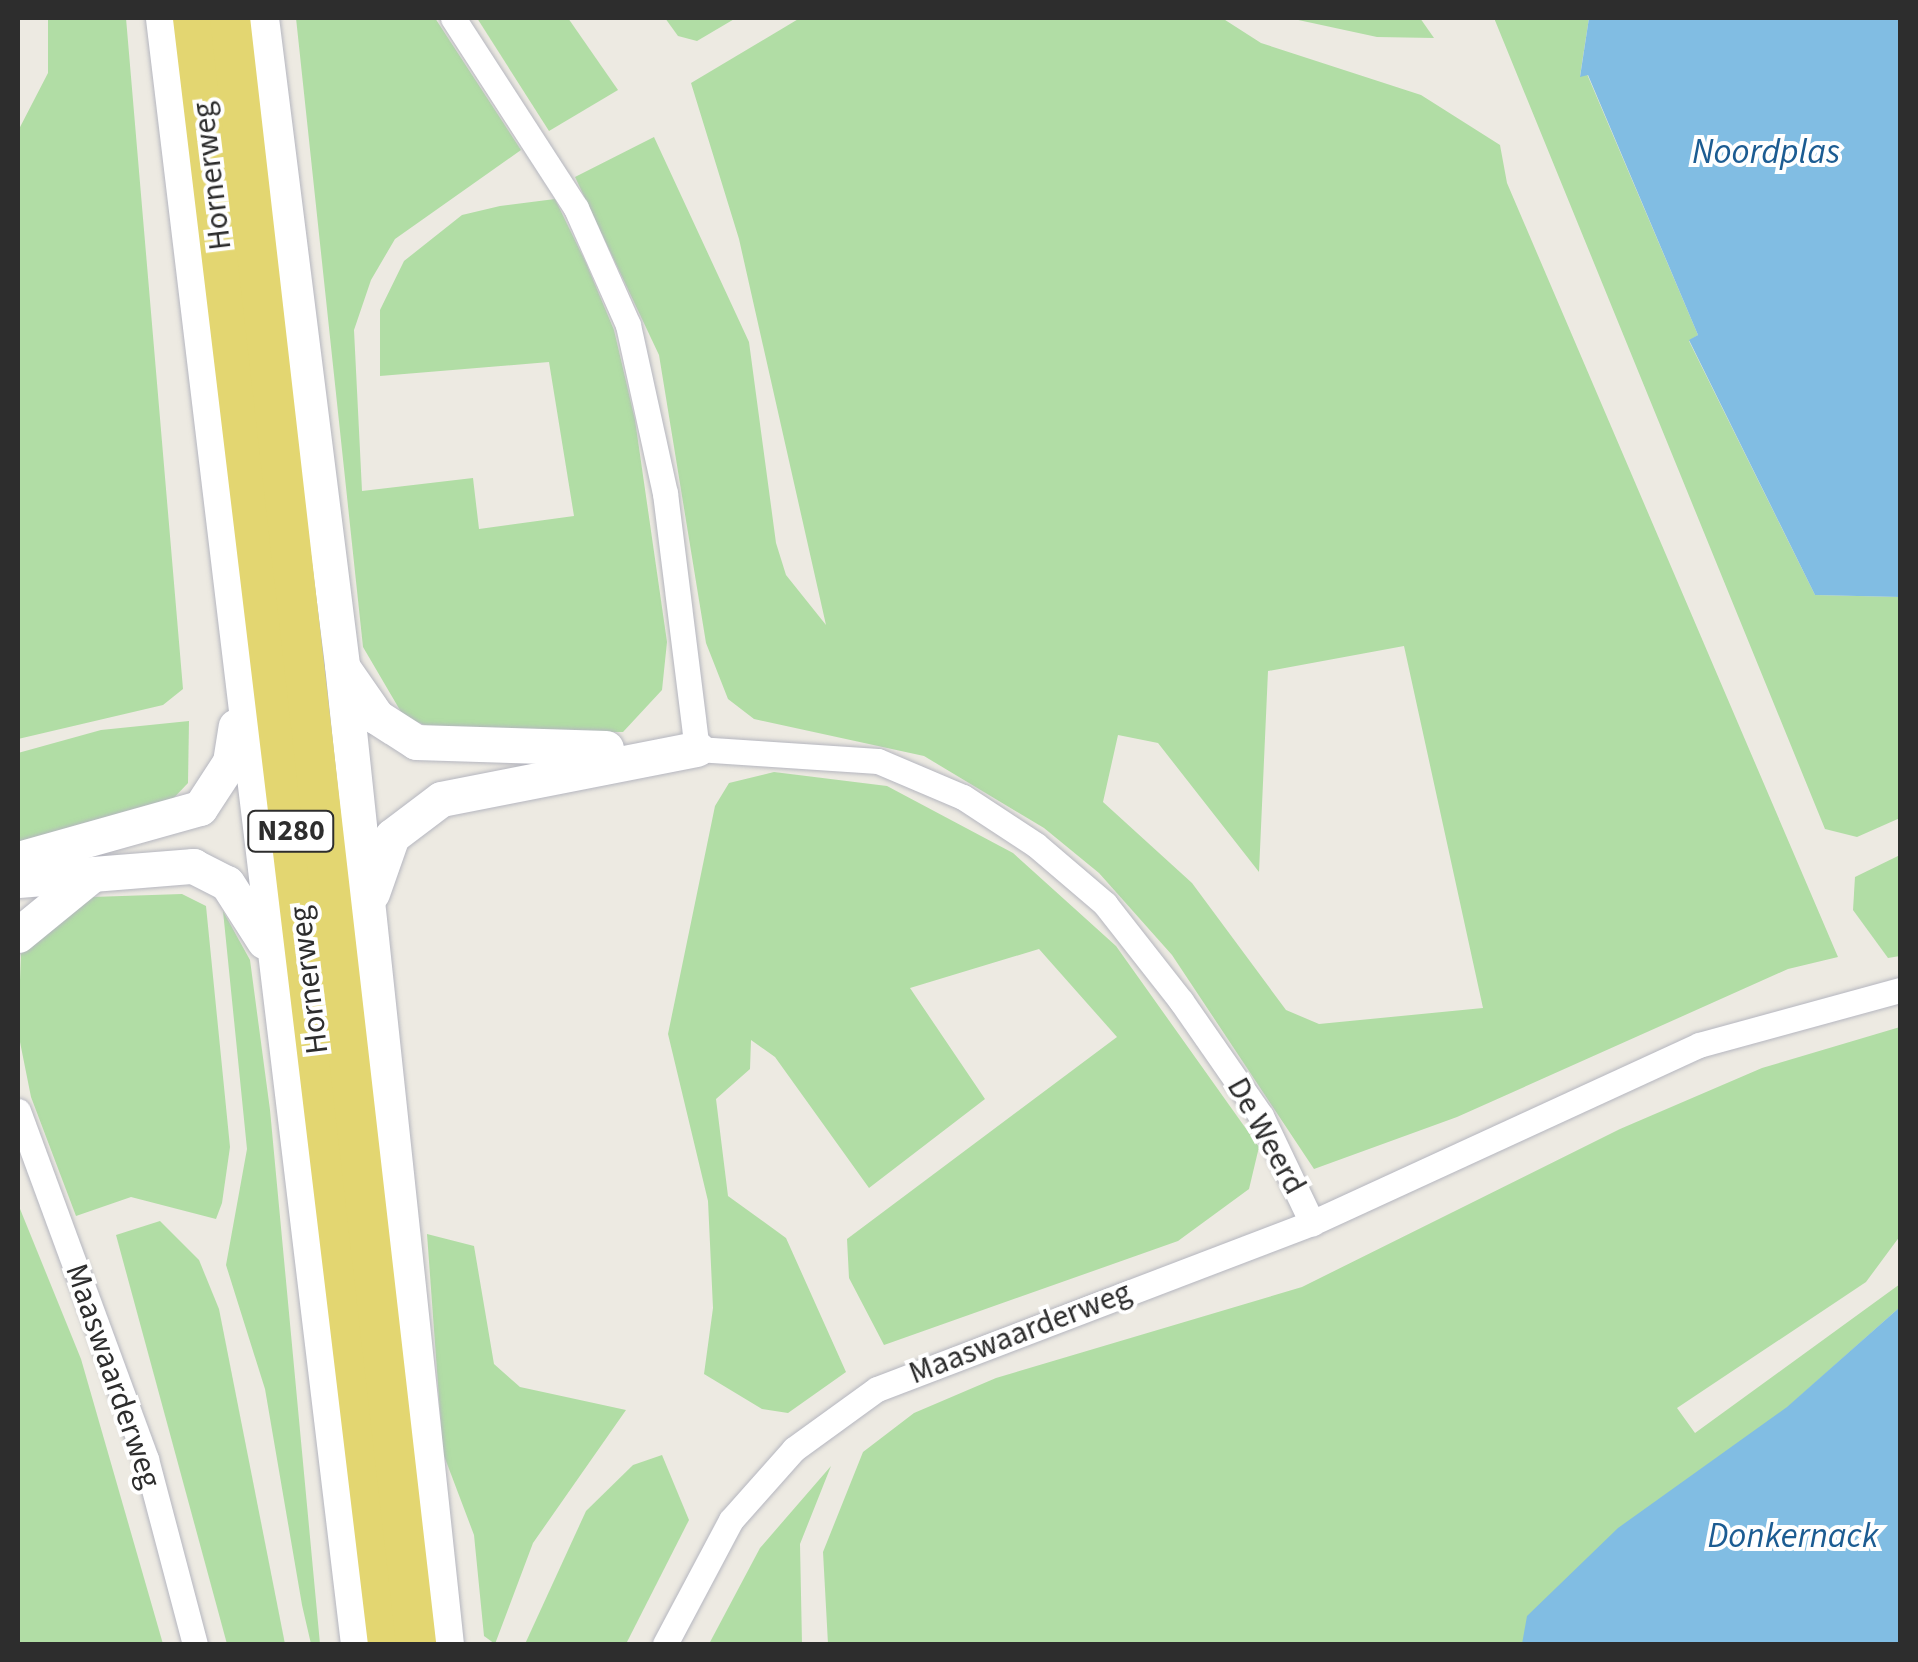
<!DOCTYPE html>
<html>
<head>
<meta charset="utf-8">
<style>
	body { margin:0 }
	#map { position:relative; width:1918px; height:1662px; overflow:hidden; background:#edeae2; font-family:"Source Sans 3",sans-serif }
	div>[style] { position:absolute }
	.green>* { inset:0; background:#b1dda5 }
	.water>* { inset:0; background:#81bde3 }
	.roads { filter:drop-shadow(0 0 2px #b5b6bf) drop-shadow(0 0 2px #b5b6bf) }
	.minor>* { height:25px; margin:-12.5px; padding:0 12.5px; transform-origin:12.5px; border-radius:12.5px; background:#fff }
	.secondary>* { height:35px; margin:-17.5px; padding:0 17.5px; transform-origin:17.5px; border-radius:17.5px; background:#fff }
	.primary>* { height:40px; margin:-20px; padding:0 20px; transform-origin:20px; border-radius:20px; background:#e3d671 }
	span { translate:-50% -50%; white-space:nowrap; text-align:center; line-height:1.15; -webkit-text-stroke:8px #fff; paint-order:stroke }
	.shield-label span { padding:2px 8px; background:#fff; border:2px solid; border-radius:8px; -webkit-text-stroke-width:0 }
	.shield-label { font-size:30px; color:#2d2d2d; font-weight:700 }
	.street-label { font-size:32px; color:#2d2d2d }
	.water-label { font-size:35px; color:#1c5c92; font-style:italic }
	.frame { position:absolute; inset:0; border:20px solid #2d2d2d; pointer-events:none }
</style>
</head>
<body>
<div id="map">
	<div class="green">
		<div style="clip-path:polygon(48px 18px,126px 18px,183px 689px,163px 705px,18px 739px,18px 131px,48px 73px)"></div>
		<div style="clip-path:polygon(296px 18px,435px 18px,521px 150px,395px 239px,371px 280px,354px 330px,362px 491px,473px 478px,479px 529px,574px 516px,549px 362px,380px 376px,380px 310px,404px 261px,462px 215px,500px 206px,555px 199px,586px 263px,614px 330px,635px 420px,667px 642px,662px 690px,623px 732px,443px 732px,404px 717px,363px 647px)"></div>
		<div style="clip-path:polygon(477px 18px,568px 18px,618px 90px,549px 131px)"></div>
		<div style="clip-path:polygon(665px 18px,736px 18px,697px 41px,678px 36px)"></div>
		<div style="clip-path:polygon(evenodd,800px 18px,1222px 18px,1261px 43px,1421px 95px,1500px 145px,1507px 183px,1838px 957px,1788px 969px,1457px 1117px,1314px 1169px,1172px 955px,1099px 873px,1044px 828px,924px 756px,754px 719px,728px 699px,706px 643px,659px 355px,575px 177px,654px 137px,749px 342px,776px 543px,786px 575px,826px 625px,739px 239px,691px 83px,800px 18px,1404px 646px,1483px 1008px,1319px 1024px,1286px 1010px,1192px 883px,1103px 802px,1118px 735px,1158px 743px,1259px 872px,1268px 671px,1404px 646px)"></div>
		<div style="clip-path:polygon(1289px 18px,1420px 18px,1434px 38px,1377px 37px)"></div>
		<div style="clip-path:polygon(1494px 18px,1589px 18px,1580px 76px,1587px 74px,1698px 335px,1689px 341px,1815px 595px,1900px 597px,1900px 818px,1857px 837px,1825px 829px)"></div>
		<div style="clip-path:polygon(189px 721px,188px 783px,169px 803px,18px 847px,18px 753px,101px 730px)"></div>
		<div style="clip-path:polygon(774px 772px,887px 786px,1013px 853px,1116px 946px,1259px 1147px,1249px 1189px,1178px 1241px,884px 1345px,849px 1278px,847px 1239px,1117px 1037px,1039px 949px,910px 988px,985px 1099px,869px 1188px,775px 1057px,751px 1040px,750px 1069px,716px 1099px,728px 1196px,786px 1238px,846px 1372px,788px 1413px,762px 1409px,704px 1374px,713px 1308px,708px 1201px,668px 1034px,715px 806px,729px 783px)"></div>
		<div style="clip-path:polygon(1900px 855px,1900px 956px,1888px 958px,1853px 910px,1855px 877px)"></div>
		<div style="clip-path:polygon(182px 894px,206px 906px,230px 1147px,222px 1203px,216px 1219px,131px 1197px,76px 1216px,31px 1097px,18px 1032px,21px 954px,39px 926px,92px 897px)"></div>
		<div style="clip-path:polygon(223px 911px,250px 960px,270px 1110px,320px 1644px,311px 1644px,302px 1605px,265px 1389px,226px 1265px,247px 1149px)"></div>
		<div style="clip-path:polygon(1900px 1027px,1900px 1236px,1866px 1282px,1677px 1408px,1695px 1433px,1900px 1284px,1900px 1307px,1522px 1644px,828px 1644px,823px 1552px,863px 1452px,914px 1413px,996px 1378px,1302px 1287px,1620px 1129px,1762px 1068px)"></div>
		<div style="clip-path:polygon(18px 1204px,81px 1359px,163px 1644px,18px 1644px)"></div>
		<div style="clip-path:polygon(160px 1221px,199px 1260px,219px 1309px,285px 1644px,227px 1644px,116px 1235px)"></div>
		<div style="clip-path:polygon(427px 1234px,474px 1246px,494px 1364px,520px 1387px,626px 1410px,533px 1543px,495px 1644px,484px 1636px,474px 1535px,443px 1453px)"></div>
		<div style="clip-path:polygon(662px 1455px,689px 1520px,626px 1644px,525px 1644px,586px 1511px,633px 1465px)"></div>
		<div style="clip-path:polygon(831px 1466px,800px 1544px,802px 1644px,709px 1644px,760px 1548px)"></div>
	</div>
	<div class="water">
		<div style="clip-path:polygon(1589px 18px,1900px 18px,1900px 597px,1815px 595px,1689px 340px,1698px 335px,1588px 75px,1580px 77px)"></div>
		<div style="clip-path:polygon(1900px 1307px,1900px 1644px,1522px 1644px,1527px 1616px,1618px 1528px,1787px 1407px)"></div>
	</div>
	<div class="roads">
		<div class="minor">
			<div style="left:453px;top:18px;width:226px;rotate:57.1deg"></div>
			<div style="left:576px;top:208px;width:128px;rotate:66deg"></div>
			<div style="left:628px;top:325px;width:172px;rotate:77.6deg"></div>
			<div style="left:665px;top:493px;width:258px;rotate:82.9deg"></div>
			<div style="left:697px;top:749px;width:181px;rotate:3.8deg"></div>
			<div style="left:878px;top:761px;width:92px;rotate:23deg"></div>
			<div style="left:963px;top:797px;width:87px;rotate:33.3deg"></div>
			<div style="left:1036px;top:845px;width:91px;rotate:40.5deg"></div>
			<div style="left:1105px;top:904px;width:123px;rotate:51.9deg"></div>
			<div style="left:1181px;top:1001px;width:140px;rotate:55.2deg"></div>
			<div style="left:1261px;top:1116px;width:119px;rotate:64.5deg"></div>
			<div style="left:18px;top:1111px;width:371px;rotate:69.8deg"></div>
			<div style="left:146px;top:1459px;width:191px;rotate:75.2deg"></div>
			<div style="left:665px;top:1644px;width:140px;rotate:-62deg"></div>
			<div style="left:731px;top:1520px;width:95px;rotate:-48.4deg"></div>
			<div style="left:794px;top:1449px;width:102px;rotate:-35.9deg"></div>
			<div style="left:877px;top:1389px;width:466px;rotate:-20.9deg"></div>
			<div style="left:1312px;top:1223px;width:426px;rotate:-24.7deg"></div>
			<div style="left:1699px;top:1045px;width:208px;rotate:-15.3deg"></div>
		</div>
		<div class="secondary">
			<div style="left:163px;top:18px;width:1638px;rotate:83.16deg"></div>
			<div style="left:261px;top:18px;width:652px;rotate:82.86deg"></div>
			<div style="left:342px;top:665px;width:985px;rotate:83.94deg"></div>
			<div style="left:345px;top:671px;width:56px;rotate:55.2deg"></div>
			<div style="left:377px;top:717px;width:46px;rotate:32.7deg"></div>
			<div style="left:416px;top:742px;width:190px;rotate:1.8deg"></div>
			<div style="left:18px;top:859px;width:189px;rotate:-15.7deg"></div>
			<div style="left:200px;top:808px;width:55px;rotate:-56.9deg"></div>
			<div style="left:230px;top:762px;width:36px;rotate:-81deg"></div>
			<div style="left:18px;top:880px;width:176px;rotate:-4.6deg"></div>
			<div style="left:193px;top:866px;width:38px;rotate:27deg"></div>
			<div style="left:227px;top:883px;width:69px;rotate:57.5deg"></div>
			<div style="left:372px;top:893px;width:60px;rotate:-70.7deg"></div>
			<div style="left:392px;top:836px;width:61px;rotate:-37.1deg"></div>
			<div style="left:441px;top:799px;width:261px;rotate:-11.1deg"></div>
			<div style="left:18px;top:935px;width:93px;rotate:-39.3deg"></div>
		</div>
		<div class="primary">
			<div style="left:193px;top:18px;width:1638px;rotate:83.16deg"></div>
			<div style="left:230px;top:18px;width:1637px;rotate:83.47deg"></div>
		</div>
	</div>
	<div class="shield-label">
		<span style="left:291px;top:831px">N280</span>
	</div>
	<div class="street-label">
		<span style="left:212px;top:176px;rotate:-97deg">Hornerweg</span>
		<span style="left:309px;top:980px;rotate:-97deg">Hornerweg</span>
		<span style="left:1266px;top:1136px;rotate:61deg">De Weerd</span>
		<span style="left:1020px;top:1333px;rotate:-21deg">Maaswaarderweg</span>
		<span style="left:113px;top:1376px;rotate:71deg">Maaswaarderweg</span>
	</div>
	<div class="water-label">
		<span style="left:1766px;top:152px">Noordplas</span>
		<span style="left:1793px;top:1536px">Donkernack</span>
	</div>
	<div class="frame"></div>
</div>
</body>
</html>
